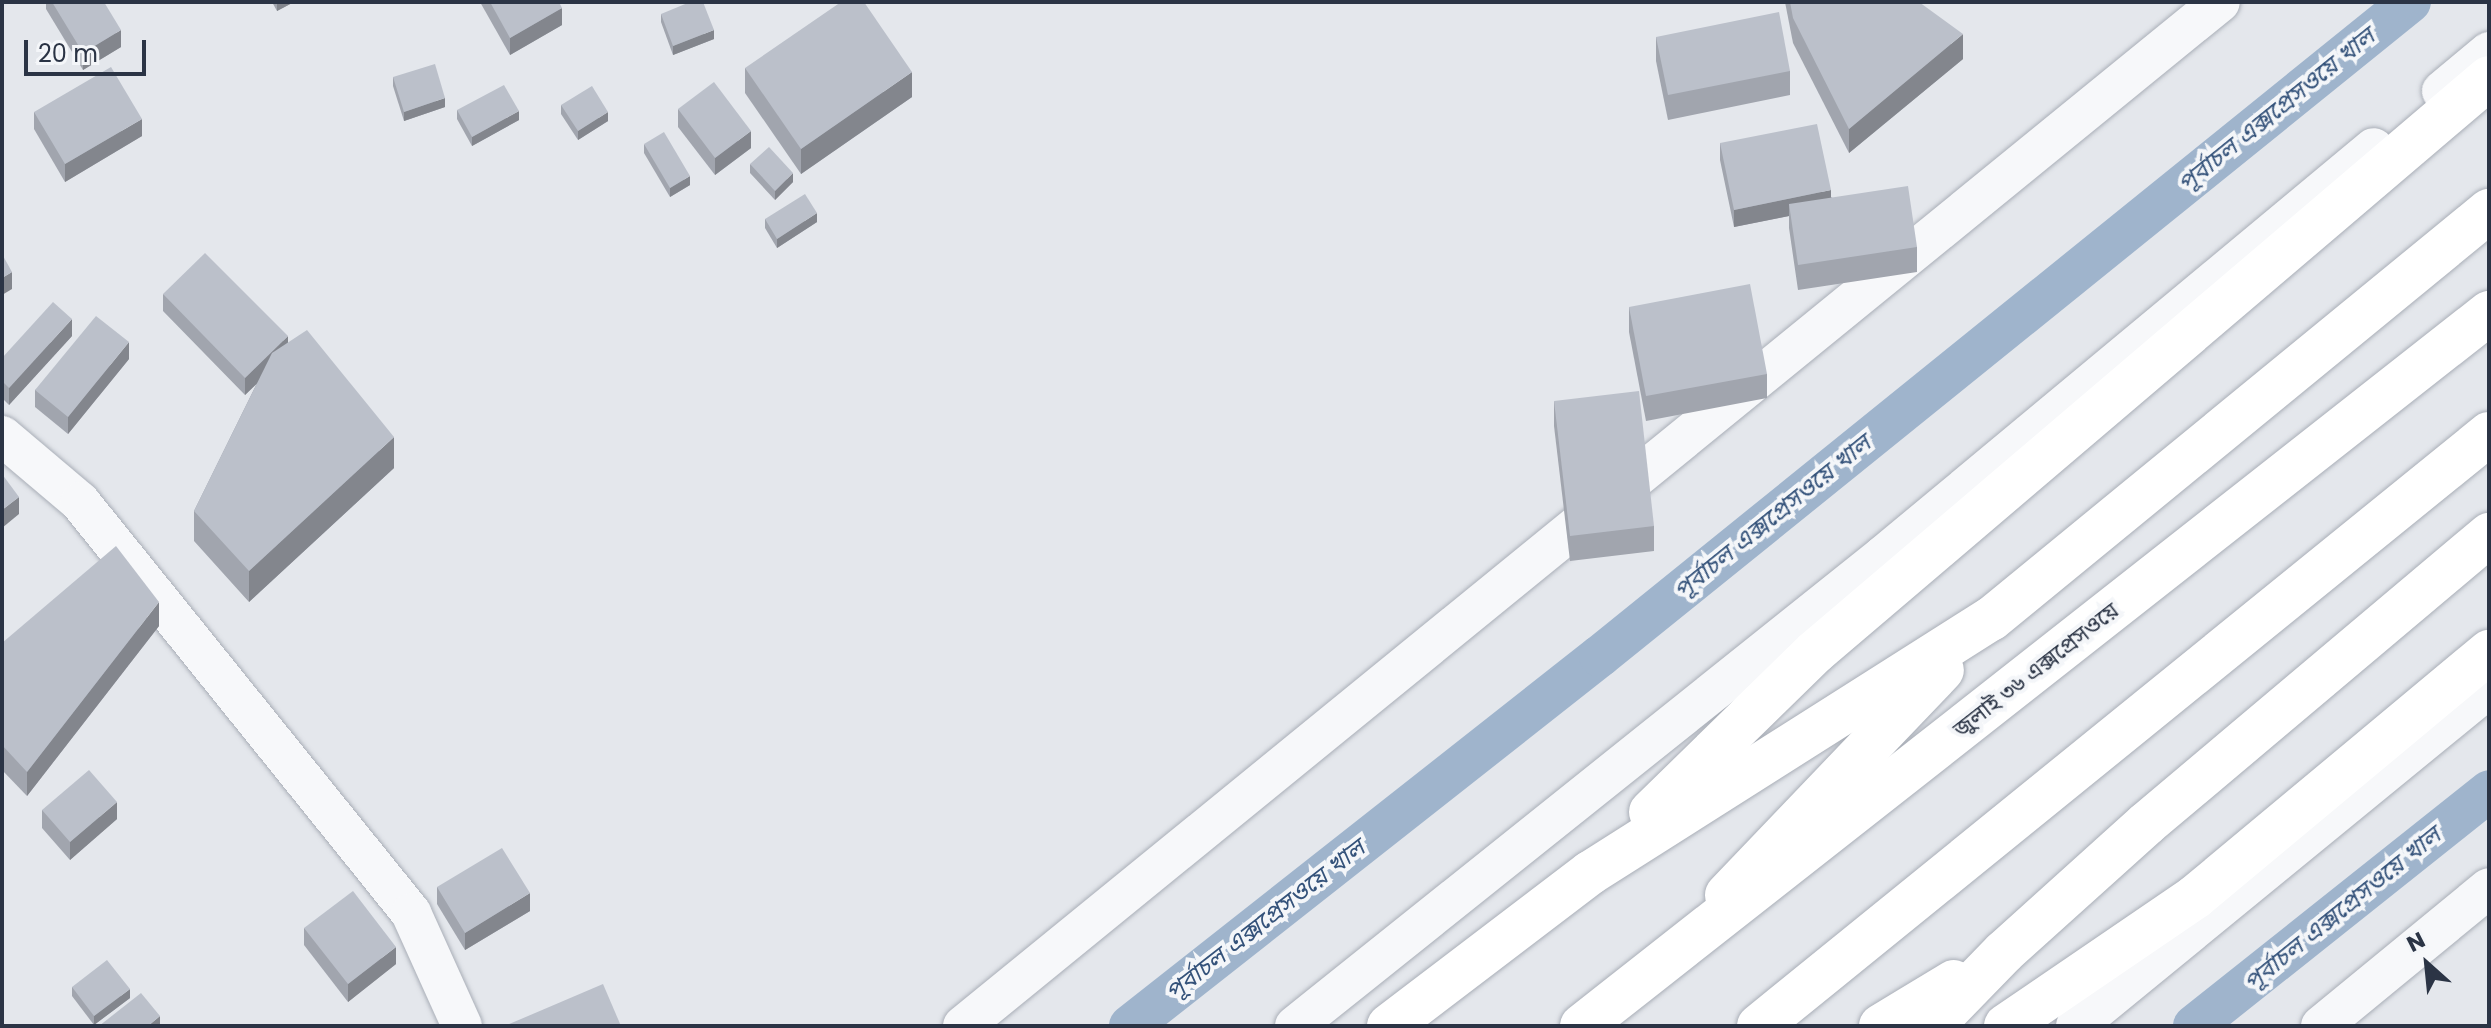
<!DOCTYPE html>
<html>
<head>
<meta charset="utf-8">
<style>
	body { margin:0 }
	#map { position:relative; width:2491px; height:1028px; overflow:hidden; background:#e4e7ec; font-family:Poppins,"Noto Sans Bengali",sans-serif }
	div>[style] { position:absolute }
	.canal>* { height:42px; margin:-21px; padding:0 21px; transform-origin:21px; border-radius:21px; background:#9fb4cc }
	.roads { filter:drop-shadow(0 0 2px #a9aeb7) drop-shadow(0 0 2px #a9aeb7) }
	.minor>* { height:40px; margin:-20px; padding:0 20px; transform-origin:20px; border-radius:20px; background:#f7f8fa }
	.major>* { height:44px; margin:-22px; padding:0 22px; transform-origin:22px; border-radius:22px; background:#fff }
	.highway>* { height:44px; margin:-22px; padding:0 22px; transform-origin:22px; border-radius:22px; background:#fff }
	.wall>* { inset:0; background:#a1a5ae }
	.shaded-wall>* { inset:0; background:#83868d }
	.building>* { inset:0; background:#bbc0ca }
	span { translate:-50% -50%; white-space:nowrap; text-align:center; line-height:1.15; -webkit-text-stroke:8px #f4f6f9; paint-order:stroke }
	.street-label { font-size:22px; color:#2b3445 }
	.water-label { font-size:24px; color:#34527a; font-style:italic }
	.frame { position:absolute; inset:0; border:4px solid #2b3445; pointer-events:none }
	.north { position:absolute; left:2387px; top:924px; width:80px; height:80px; -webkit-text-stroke:6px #f4f6f9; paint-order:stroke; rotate:333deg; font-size:22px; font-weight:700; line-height:32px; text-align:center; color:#2b3445 }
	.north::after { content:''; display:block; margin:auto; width:28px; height:36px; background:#2b3445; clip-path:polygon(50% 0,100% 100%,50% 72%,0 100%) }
	.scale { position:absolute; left:24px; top:40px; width:122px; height:36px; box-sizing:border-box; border:4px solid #2b3445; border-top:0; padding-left:10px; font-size:24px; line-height:28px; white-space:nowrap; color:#2b3445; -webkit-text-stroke:6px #f4f6f9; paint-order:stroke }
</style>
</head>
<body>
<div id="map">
	<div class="canal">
		<div style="left:1130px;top:1026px;width:598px;rotate:-38.21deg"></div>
		<div style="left:1600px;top:656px;width:1041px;rotate:-38.92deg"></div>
		<div style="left:2194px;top:1026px;width:377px;rotate:-38.5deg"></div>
	</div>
	<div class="roads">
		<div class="minor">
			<div style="left:2442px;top:91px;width:61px;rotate:-39.7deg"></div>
			<div style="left:2px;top:436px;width:102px;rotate:40.2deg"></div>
			<div style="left:80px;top:502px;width:528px;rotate:51.15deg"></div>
			<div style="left:411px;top:913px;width:124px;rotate:65.7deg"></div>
			<div style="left:963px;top:1026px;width:1621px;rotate:-39.17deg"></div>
			<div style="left:1295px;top:1026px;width:753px;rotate:-38.64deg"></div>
			<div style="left:1883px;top:556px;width:638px;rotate:-39.73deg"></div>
			<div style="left:2076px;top:1026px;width:534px;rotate:-39.3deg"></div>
			<div style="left:2321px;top:1026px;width:217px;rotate:-39.4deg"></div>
		</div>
		<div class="major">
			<div style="left:1651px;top:812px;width:229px;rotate:-44.3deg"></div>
			<div style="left:1815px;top:652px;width:885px;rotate:-40.42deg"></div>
			<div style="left:1727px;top:895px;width:311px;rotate:-46.3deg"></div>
			<div style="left:1389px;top:1026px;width:253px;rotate:-37.3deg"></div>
			<div style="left:1590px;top:873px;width:475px;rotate:-32.4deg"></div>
			<div style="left:1991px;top:619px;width:644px;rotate:-39.33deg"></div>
			<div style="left:1881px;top:1026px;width:85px;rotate:-31.1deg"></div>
			<div style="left:1932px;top:1026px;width:103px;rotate:-45.8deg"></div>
			<div style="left:2004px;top:952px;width:191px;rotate:-42deg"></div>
			<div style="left:2146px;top:824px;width:449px;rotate:-40.1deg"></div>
			<div style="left:2006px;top:1026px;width:229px;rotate:-34.3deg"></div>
			<div style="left:2195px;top:897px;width:383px;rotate:-39.8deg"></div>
		</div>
		<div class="highway">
			<div style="left:1582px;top:1026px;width:1154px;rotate:-38.17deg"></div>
			<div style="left:1759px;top:1026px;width:940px;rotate:-39.04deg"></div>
		</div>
	</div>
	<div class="wall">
		<div style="clip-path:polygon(46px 2px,104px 2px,121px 47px,83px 70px,46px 9px)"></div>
		<div style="clip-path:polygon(272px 2px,294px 2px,277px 11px)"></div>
		<div style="clip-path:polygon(480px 2px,559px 2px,562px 25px,510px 55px)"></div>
		<div style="clip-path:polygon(1785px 2px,1919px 2px,1963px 59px,1849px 153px,1793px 43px)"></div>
		<div style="clip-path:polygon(661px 14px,714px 39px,673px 55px,661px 22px)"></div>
		<div style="clip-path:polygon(1656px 37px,1790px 71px,1790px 95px,1668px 120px,1656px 61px)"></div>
		<div style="clip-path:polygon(745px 68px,912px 97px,801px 174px,745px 93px)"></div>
		<div style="clip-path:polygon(393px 77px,445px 107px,404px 121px,393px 86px)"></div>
		<div style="clip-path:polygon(561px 105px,608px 121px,578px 140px,561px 114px)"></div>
		<div style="clip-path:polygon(678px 109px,751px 148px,715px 175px,678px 127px)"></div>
		<div style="clip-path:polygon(457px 110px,519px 120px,472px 146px,457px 119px)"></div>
		<div style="clip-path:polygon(34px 112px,142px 136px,65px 182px,34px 129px)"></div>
		<div style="clip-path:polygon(1720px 143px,1831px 197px,1917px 247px,1917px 272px,1798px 290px,1789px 228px,1789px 216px,1734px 227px,1720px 160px)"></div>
		<div style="clip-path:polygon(644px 144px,690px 185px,670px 197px,644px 153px)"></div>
		<div style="clip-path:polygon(750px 164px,793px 182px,775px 200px,750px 173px)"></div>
		<div style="clip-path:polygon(765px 219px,817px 222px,777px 248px,765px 228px)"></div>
		<div style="clip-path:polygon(163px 294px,288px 343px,394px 468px,249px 602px,194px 541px,194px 511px,257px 383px,245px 395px,163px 311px)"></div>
		<div style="clip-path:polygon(1629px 307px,1767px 374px,1767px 398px,1646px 421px,1629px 332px)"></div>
		<div style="clip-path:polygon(72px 336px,9px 405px,2px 398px,2px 358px)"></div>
		<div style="clip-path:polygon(129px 359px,68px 434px,35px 407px,35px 390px)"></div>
		<div style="clip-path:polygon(1554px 401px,1654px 526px,1654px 551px,1570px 561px,1554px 426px)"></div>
		<div style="clip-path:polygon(159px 626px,27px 796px,2px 770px,2px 643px)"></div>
		<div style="clip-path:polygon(42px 810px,117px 819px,70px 860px,42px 828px)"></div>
		<div style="clip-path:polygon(437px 887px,530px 911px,465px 950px,437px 904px)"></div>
		<div style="clip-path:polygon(304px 928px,396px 964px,348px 1002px,304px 945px)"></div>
		<div style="clip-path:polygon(72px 987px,130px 998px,94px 1025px,72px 996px)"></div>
	</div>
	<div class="shaded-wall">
		<div style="clip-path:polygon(277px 2px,294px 2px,277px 11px)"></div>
		<div style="clip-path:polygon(562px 8px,562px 25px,510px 55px,510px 38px)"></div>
		<div style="clip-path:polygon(121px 30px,121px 47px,83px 70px,83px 53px)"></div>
		<div style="clip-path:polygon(714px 30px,714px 39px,673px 55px,673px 46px)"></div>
		<div style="clip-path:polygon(1963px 34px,1963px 59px,1849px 153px,1849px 129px)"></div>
		<div style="clip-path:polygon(912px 72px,912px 97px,801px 174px,801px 149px)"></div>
		<div style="clip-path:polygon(445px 98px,445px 107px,404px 121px,404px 112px)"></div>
		<div style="clip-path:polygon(519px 111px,519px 120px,472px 146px,472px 137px)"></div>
		<div style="clip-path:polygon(608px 112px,608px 121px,578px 140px,578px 131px)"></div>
		<div style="clip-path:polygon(142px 119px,142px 136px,65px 182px,65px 164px)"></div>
		<div style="clip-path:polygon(751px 131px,751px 148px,715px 175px,715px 158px)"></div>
		<div style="clip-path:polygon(793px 173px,793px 182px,775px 200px,775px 191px)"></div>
		<div style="clip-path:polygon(690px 176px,690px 185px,670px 197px,670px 188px)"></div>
		<div style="clip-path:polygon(1831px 190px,1831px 207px,1789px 204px,1789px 216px,1734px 227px,1734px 210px)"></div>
		<div style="clip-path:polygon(817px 213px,817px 222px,777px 248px,777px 239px)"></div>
		<div style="clip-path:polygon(12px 272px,12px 289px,2px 295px,2px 278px)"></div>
		<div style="clip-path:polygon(72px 319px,72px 336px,9px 405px,9px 388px)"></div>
		<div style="clip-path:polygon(288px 336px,288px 354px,245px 395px,245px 378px)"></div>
		<div style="clip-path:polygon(129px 342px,129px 359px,68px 434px,68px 417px)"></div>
		<div style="clip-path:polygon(394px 437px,394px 468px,249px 602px,249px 571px)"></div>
		<div style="clip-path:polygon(19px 497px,19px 514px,2px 528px,2px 510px)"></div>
		<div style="clip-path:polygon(159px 602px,159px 626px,27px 796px,27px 772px)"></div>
		<div style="clip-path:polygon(117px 802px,117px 819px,70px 860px,70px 842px)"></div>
		<div style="clip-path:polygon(530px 893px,530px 911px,465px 950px,465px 933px)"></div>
		<div style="clip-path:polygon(396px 947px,396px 964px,348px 1002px,348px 984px)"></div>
		<div style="clip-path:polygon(130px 989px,130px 998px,94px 1025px,94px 1016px)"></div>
		<div style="clip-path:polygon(160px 1016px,160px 1025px,148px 1026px)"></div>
	</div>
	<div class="building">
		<div style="clip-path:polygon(52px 2px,104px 2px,121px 30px,83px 53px)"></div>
		<div style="clip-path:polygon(490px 2px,559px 2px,562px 8px,510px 38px)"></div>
		<div style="clip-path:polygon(690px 2px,703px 2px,714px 30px,673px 46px,661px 14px)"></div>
		<div style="clip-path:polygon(841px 2px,864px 2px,912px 72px,801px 149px,745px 68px)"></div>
		<div style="clip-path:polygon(1790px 2px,1919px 2px,1963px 34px,1849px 129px,1793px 18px)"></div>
		<div style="clip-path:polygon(1779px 12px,1790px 71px,1668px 95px,1656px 37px)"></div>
		<div style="clip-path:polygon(435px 64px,445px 98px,404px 112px,393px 77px)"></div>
		<div style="clip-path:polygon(111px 67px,142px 119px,65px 164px,34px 112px)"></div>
		<div style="clip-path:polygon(714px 82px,751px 131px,715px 158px,678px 109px)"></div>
		<div style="clip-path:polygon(504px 85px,519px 111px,472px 137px,457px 110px)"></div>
		<div style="clip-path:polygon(592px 86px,608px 112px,578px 131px,561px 105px)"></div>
		<div style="clip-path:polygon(1817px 124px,1831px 190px,1734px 210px,1720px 143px)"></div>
		<div style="clip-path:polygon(664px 132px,690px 176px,670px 188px,644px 144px)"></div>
		<div style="clip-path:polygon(769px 147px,793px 173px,775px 191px,750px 164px)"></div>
		<div style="clip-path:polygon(1908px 186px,1917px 247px,1798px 265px,1789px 204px)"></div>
		<div style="clip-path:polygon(805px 194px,817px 213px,777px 239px,765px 219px)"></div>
		<div style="clip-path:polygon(205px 253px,288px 336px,245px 378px,163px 294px)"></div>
		<div style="clip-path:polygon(2px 254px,12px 272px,2px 278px)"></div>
		<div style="clip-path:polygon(1750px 284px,1767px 374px,1646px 396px,1629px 307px)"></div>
		<div style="clip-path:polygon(53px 302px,72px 319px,9px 388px,2px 381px,2px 358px)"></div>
		<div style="clip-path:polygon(96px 316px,129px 342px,68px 417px,35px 390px)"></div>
		<div style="clip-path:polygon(307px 330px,394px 437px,249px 571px,194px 511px,272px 353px)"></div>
		<div style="clip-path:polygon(1639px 391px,1654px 526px,1570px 536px,1554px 401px)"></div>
		<div style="clip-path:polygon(2px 474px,19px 497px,2px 510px)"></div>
		<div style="clip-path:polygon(116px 546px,159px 602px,27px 772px,2px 745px,2px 643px)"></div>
		<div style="clip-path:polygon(89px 770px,117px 802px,70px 842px,42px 810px)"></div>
		<div style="clip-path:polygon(502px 848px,530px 893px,465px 933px,437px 887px)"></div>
		<div style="clip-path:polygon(353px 891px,396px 947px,348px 984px,304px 928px)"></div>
		<div style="clip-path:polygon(107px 960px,130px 989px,94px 1016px,72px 987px)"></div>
		<div style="clip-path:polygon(603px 984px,621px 1026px,507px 1026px,507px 1025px)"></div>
		<div style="clip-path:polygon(141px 993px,160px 1016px,148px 1026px,99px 1026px)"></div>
	</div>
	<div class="street-label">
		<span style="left:2036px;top:670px;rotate:-38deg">জুলাই ৩৬ এক্সপ্রেসওয়ে</span>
	</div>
	<div class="water-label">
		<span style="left:2276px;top:110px;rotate:-39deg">পূর্বাচল এক্সপ্রেসওয়ে খাল</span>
		<span style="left:1772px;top:517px;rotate:-39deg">পূর্বাচল এক্সপ্রেসওয়ে খাল</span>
		<span style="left:2342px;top:909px;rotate:-39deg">পূর্বাচল এক্সপ্রেসওয়ে খাল</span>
		<span style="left:1265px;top:920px;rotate:-38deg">পূর্বাচল এক্সপ্রেসওয়ে খাল</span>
	</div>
	<div class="frame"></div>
	<div class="north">N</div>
	<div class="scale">20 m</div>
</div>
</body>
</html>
